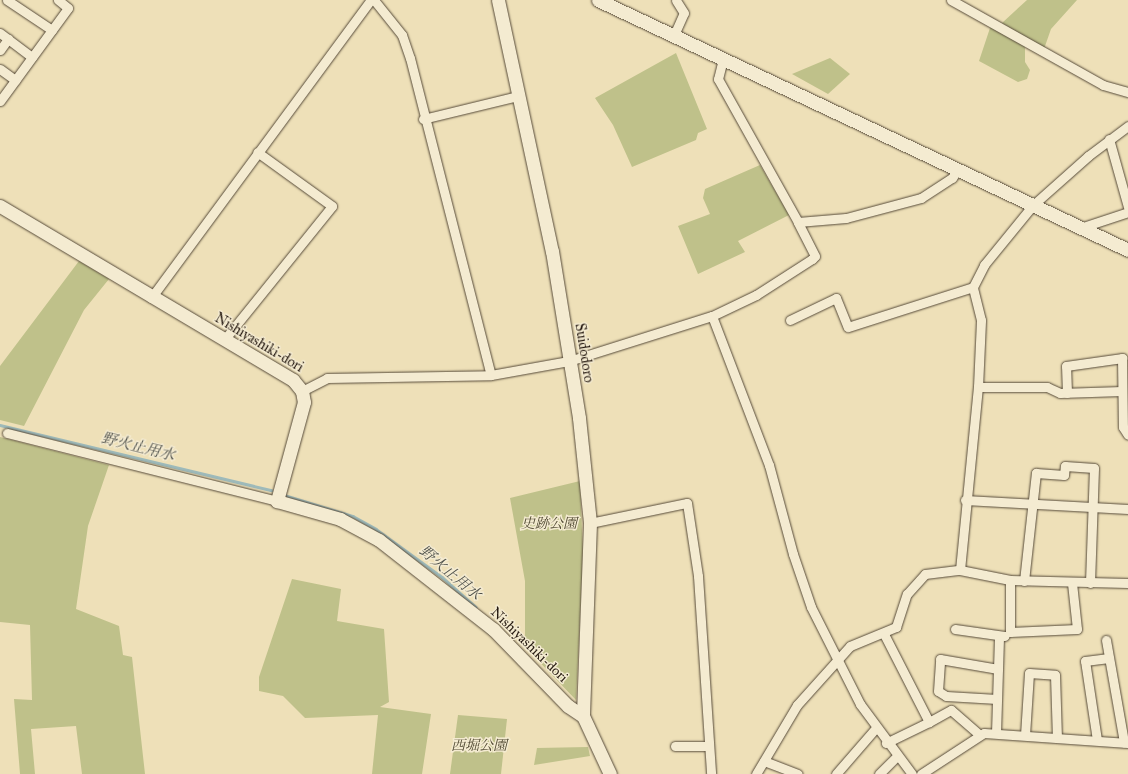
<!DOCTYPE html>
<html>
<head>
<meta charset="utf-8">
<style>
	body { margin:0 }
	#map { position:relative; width:1128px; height:774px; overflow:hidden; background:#eee0b8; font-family:"IM FELL Great Primer","Noto Serif JP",serif }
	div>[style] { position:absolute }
	.green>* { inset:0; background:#bfc18a }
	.stream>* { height:2.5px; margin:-1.25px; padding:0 1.25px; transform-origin:1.25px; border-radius:1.25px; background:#9ebaba }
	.roads { filter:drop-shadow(0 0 1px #564a39) drop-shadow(0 0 1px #564a39) }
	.street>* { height:9px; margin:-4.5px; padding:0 4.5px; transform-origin:4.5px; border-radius:4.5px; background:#f4ebd1 }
	.secondary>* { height:13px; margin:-6.5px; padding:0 6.5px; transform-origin:6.5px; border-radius:6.5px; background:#f4ebd1 }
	span { translate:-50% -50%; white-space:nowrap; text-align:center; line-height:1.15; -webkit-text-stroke:3px #f4ebd1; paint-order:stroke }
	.street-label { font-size:14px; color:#24180f }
	.park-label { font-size:14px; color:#524b34; font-style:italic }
	.water-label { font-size:15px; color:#4f514b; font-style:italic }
</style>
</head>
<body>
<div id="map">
	<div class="green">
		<div style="clip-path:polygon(1027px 0,1077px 0,1051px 29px,1044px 49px,1002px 23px)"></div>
		<div style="clip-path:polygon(991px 25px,1025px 44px,1025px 62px,1030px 70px,1027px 79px,1018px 82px,979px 61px)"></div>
		<div style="clip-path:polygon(676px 53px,707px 129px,698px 133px,696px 140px,632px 167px,613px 125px,595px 98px)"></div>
		<div style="clip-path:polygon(830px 58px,850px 74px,828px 94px,792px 74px)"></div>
		<div style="clip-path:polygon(760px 165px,789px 215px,738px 241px,745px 252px,698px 274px,678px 226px,710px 214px,703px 198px,705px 189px)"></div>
		<div style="clip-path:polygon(79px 261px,109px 279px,84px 310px,24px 426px,0 420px,0 366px)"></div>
		<div style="clip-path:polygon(0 437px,109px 465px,88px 526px,76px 609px,119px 626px,123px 655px,132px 657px,145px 774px,82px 774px,76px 726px,31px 729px,35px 774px,20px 774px,14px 699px,32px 700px,30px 625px,0 622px)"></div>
		<div style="clip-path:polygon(580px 481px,583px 556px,576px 700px,525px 647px,525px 581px,510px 498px)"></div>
		<div style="clip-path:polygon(292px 579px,341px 589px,337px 621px,384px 629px,389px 702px,380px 707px,431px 714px,422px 774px,372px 774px,378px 715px,305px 718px,283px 696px,259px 691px,259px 677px)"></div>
		<div style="clip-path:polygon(458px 715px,507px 719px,501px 774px,450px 774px)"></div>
		<div style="clip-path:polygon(588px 747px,590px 756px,534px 765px,537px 748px)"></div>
	</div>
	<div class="stream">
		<div style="left:0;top:425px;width:279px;rotate:13.5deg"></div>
		<div style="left:284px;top:495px;width:72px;rotate:16.9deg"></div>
		<div style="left:353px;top:516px;width:26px;rotate:29deg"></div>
		<div style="left:376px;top:529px;width:82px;rotate:36deg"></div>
		<div style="left:442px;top:577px;width:45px;rotate:41.4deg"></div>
	</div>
	<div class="roads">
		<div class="street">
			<div style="left:7px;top:0;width:54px;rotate:33.7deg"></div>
			<div style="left:374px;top:0;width:45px;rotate:51.3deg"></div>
			<div style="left:402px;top:35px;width:24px;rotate:71deg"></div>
			<div style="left:410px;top:58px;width:327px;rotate:75.7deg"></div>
			<div style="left:951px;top:0;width:174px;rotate:29.2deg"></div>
			<div style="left:1103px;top:85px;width:26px;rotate:16deg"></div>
			<div style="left:0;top:33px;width:40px;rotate:37deg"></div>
			<div style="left:674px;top:35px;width:24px;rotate:-66deg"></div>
			<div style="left:684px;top:13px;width:15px;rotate:-122deg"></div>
			<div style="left:0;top:50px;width:14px;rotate:-54deg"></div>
			<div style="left:0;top:69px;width:19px;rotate:36deg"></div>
			<div style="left:0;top:101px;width:115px;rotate:-53.8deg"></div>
			<div style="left:68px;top:8px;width:13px;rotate:-141deg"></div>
			<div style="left:423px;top:119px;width:97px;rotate:-13.7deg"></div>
			<div style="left:1109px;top:139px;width:71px;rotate:74.4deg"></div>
			<div style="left:798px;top:222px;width:48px;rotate:-4.8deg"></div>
			<div style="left:846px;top:218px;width:78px;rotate:-14.9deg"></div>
			<div style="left:921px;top:198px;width:37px;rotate:-33deg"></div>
			<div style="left:952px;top:178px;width:11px;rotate:-56deg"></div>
			<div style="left:1083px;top:227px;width:47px;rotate:-18.4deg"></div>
			<div style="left:151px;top:298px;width:370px;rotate:-53.6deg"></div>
			<div style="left:712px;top:316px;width:160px;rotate:69.1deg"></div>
			<div style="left:769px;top:465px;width:92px;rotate:74.9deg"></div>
			<div style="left:793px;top:554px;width:56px;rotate:71.2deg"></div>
			<div style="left:811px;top:607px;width:109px;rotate:63.2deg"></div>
			<div style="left:860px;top:704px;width:87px;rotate:53.4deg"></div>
			<div style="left:790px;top:320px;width:51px;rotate:-25.6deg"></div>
			<div style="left:836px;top:298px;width:31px;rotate:68deg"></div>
			<div style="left:848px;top:327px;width:131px;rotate:-17.7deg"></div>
			<div style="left:224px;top:340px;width:172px;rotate:-51.1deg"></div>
			<div style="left:332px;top:206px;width:92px;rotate:-144.2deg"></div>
			<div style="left:978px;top:387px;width:69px"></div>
			<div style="left:1047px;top:387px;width:14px;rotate:25deg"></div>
			<div style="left:1060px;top:393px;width:62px;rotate:-1.8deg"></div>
			<div style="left:302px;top:391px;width:28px;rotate:-27deg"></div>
			<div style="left:327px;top:378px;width:164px;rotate:-1deg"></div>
			<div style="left:491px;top:375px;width:79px;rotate:-10.2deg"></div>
			<div style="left:569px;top:361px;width:150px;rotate:-17.5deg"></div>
			<div style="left:712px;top:316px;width:49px;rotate:-25.5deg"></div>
			<div style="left:756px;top:295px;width:67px;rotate:-32.7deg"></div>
			<div style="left:812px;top:259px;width:4px;rotate:-45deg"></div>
			<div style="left:815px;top:256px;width:38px;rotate:-117deg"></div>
			<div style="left:798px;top:222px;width:164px;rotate:-119.2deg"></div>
			<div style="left:718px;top:79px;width:21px;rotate:-76deg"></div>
			<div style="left:1067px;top:393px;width:27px;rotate:-92deg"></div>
			<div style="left:1066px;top:366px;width:57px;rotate:-8.1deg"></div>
			<div style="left:1122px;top:358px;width:69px;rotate:89.2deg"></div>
			<div style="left:1123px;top:427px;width:9px;rotate:58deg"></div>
			<div style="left:7px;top:433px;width:278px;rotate:14.1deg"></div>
			<div style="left:965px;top:500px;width:163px;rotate:3.2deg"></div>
			<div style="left:590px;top:523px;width:99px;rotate:-11.7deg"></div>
			<div style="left:687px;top:503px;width:74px;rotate:81.4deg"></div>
			<div style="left:698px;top:576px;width:198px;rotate:86.2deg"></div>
			<div style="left:960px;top:570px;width:184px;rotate:-84.4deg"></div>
			<div style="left:978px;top:387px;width:67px;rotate:-87.4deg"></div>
			<div style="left:981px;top:320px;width:34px;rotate:-104deg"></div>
			<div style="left:973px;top:287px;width:25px;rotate:-63deg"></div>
			<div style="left:984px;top:265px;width:77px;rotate:-50.8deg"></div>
			<div style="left:1033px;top:205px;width:74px;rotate:-41.7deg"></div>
			<div style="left:1088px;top:156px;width:50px;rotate:-36.9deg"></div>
			<div style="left:1010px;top:580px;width:52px;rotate:90deg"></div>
			<div style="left:1010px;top:632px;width:67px;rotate:-2.6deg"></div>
			<div style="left:1077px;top:629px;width:46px;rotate:-96.2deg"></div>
			<div style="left:1024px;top:581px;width:109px;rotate:-83.7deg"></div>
			<div style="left:1036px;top:473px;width:28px;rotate:4deg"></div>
			<div style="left:1064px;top:475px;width:9px;rotate:-84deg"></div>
			<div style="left:1065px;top:466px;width:29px;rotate:4deg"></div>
			<div style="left:1094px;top:468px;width:115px;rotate:92deg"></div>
			<div style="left:955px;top:629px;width:50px;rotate:8deg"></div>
			<div style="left:884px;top:634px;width:99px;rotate:62.9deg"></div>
			<div style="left:929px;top:722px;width:48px;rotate:154deg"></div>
			<div style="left:1106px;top:640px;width:104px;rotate:80deg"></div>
			<div style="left:997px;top:699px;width:51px;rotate:-176.6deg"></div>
			<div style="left:946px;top:696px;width:9px;rotate:-148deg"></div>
			<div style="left:938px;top:691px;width:32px;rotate:-86deg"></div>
			<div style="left:940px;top:659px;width:59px;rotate:9.8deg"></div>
			<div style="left:929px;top:722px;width:25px;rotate:-29deg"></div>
			<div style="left:951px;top:710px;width:38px;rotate:41deg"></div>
			<div style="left:996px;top:733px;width:97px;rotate:-88.2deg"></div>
			<div style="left:1025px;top:735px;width:62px;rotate:-86.3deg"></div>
			<div style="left:1029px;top:673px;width:26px;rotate:4deg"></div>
			<div style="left:1055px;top:675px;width:63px;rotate:88.2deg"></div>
			<div style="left:1097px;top:740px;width:80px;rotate:-98.6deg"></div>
			<div style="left:1085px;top:661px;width:24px;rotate:-7deg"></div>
			<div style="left:675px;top:746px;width:34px"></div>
			<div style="left:764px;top:761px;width:36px;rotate:21deg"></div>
			<div style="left:756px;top:774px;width:80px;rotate:-59.3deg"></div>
			<div style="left:797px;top:705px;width:79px;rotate:-48.1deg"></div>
			<div style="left:850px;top:646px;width:50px;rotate:-22.4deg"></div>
			<div style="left:896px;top:627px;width:35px;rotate:-72deg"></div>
			<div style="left:907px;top:594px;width:27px;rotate:-48deg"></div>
			<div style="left:925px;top:574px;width:35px;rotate:-7deg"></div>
			<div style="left:960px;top:570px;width:51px;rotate:11.3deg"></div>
			<div style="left:1010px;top:580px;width:118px;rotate:1.5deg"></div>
			<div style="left:836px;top:774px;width:60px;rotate:-49.1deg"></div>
			<div style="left:879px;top:774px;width:25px;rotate:-45deg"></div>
			<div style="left:921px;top:774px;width:75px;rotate:-33.1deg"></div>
			<div style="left:984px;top:733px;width:144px;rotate:4deg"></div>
		</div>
		<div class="secondary">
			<div style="left:498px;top:0;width:257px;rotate:77.9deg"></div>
			<div style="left:552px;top:251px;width:169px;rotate:80.8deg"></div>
			<div style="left:579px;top:418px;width:106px;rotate:84deg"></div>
			<div style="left:590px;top:523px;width:193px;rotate:92.1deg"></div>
			<div style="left:583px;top:716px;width:64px;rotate:65deg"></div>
			<div style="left:598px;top:0;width:586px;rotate:25.25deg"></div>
			<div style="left:0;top:206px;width:341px;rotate:30.7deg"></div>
			<div style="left:293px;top:380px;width:14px;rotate:51deg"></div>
			<div style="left:302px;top:391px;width:11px;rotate:80deg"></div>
			<div style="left:304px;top:402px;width:103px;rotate:105.3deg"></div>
			<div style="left:277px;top:501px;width:66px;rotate:15.9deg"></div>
			<div style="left:340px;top:519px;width:44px;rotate:28.3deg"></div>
			<div style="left:379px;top:540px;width:145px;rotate:38deg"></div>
			<div style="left:493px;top:629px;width:107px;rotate:45.8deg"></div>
			<div style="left:568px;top:706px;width:18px;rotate:34deg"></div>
		</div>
	</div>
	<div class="street-label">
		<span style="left:259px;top:343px;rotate:31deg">Nishiyashiki-dori</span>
		<span style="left:584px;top:353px;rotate:81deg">Suidodoro</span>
		<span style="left:529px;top:645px;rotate:44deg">Nishiyashiki-dori</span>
	</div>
	<div class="park-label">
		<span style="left:549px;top:524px">史跡公園</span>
		<span style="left:479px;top:746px">西堀公園</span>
	</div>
	<div class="water-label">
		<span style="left:138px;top:447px;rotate:14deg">野火止用水</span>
		<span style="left:450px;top:573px;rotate:40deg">野火止用水</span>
	</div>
</div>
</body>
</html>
